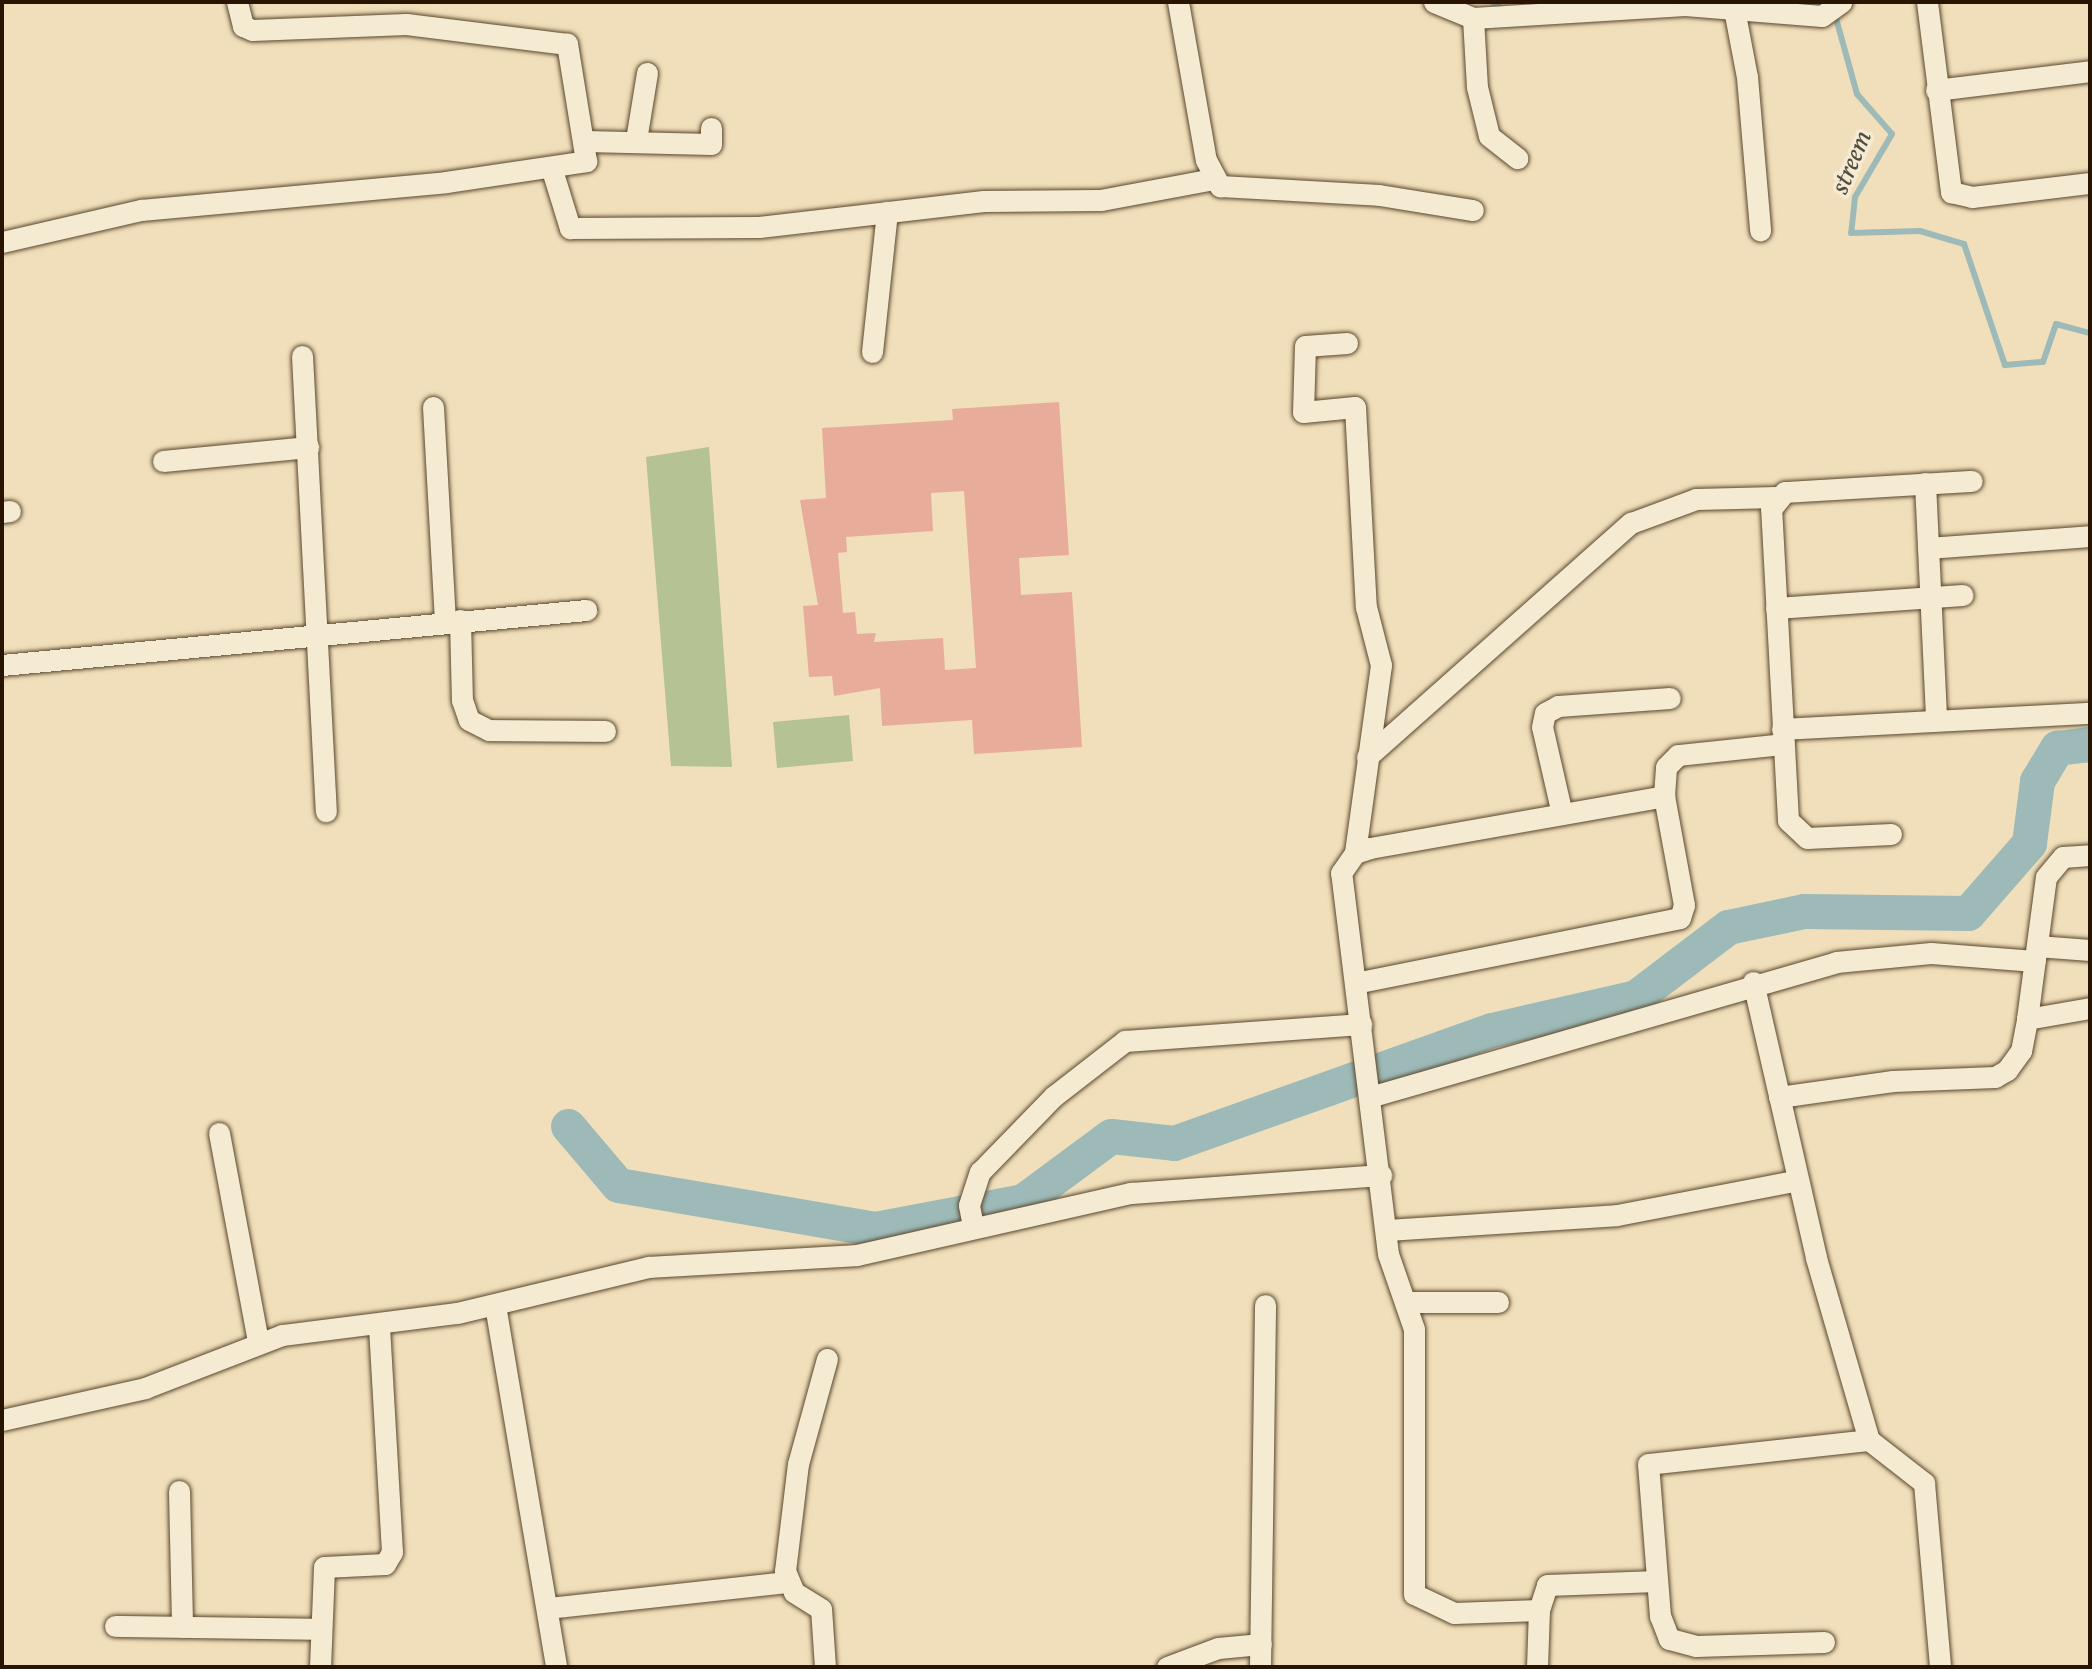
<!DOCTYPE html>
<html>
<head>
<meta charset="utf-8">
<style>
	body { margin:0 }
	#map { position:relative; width:2092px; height:1669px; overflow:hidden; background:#f0dfba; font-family:Vollkorn,serif }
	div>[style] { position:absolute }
	.green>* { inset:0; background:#b5c293 }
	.stream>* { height:6px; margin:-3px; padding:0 3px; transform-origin:3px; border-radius:3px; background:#9dbab8 }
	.river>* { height:35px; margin:-17.5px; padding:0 17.5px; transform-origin:17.5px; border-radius:17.5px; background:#9dbab8 }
	.building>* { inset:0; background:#e8ac9a }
	.roads { filter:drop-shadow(0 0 2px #5a472e) drop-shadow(0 0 2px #5a472e) }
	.minor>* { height:21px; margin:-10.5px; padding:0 10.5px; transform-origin:10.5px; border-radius:10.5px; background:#f5ead2 }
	span { translate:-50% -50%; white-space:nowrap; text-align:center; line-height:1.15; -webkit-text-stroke:7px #f5ead2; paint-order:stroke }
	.water-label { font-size:26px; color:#514e40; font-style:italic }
	.frame { position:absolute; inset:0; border:4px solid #281400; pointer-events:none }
</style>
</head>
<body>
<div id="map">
	<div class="green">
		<div style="clip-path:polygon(709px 447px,732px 767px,671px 766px,646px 457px)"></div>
		<div style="clip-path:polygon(849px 715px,853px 761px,777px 768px,773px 722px)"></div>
	</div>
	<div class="stream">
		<div style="left:1492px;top:2px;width:16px;rotate:35deg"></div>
		<div style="left:1798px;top:2px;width:19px;rotate:12deg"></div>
		<div style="left:1834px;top:11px;width:86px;rotate:74.5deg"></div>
		<div style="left:1857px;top:94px;width:53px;rotate:48.8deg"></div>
		<div style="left:1892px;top:134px;width:73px;rotate:120.4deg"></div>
		<div style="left:1855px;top:197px;width:36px;rotate:96deg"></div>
		<div style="left:1851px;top:233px;width:69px;rotate:-1.7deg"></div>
		<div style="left:1920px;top:231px;width:46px;rotate:16.5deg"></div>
		<div style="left:1964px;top:244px;width:128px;rotate:71.3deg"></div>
		<div style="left:2005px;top:365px;width:38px;rotate:-5deg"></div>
		<div style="left:2043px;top:362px;width:40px;rotate:-71.1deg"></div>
		<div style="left:2056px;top:324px;width:35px;rotate:15deg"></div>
	</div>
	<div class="river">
		<div style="left:568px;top:1126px;width:77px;rotate:49.7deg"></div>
		<div style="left:618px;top:1185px;width:261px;rotate:9.7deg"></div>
		<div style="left:875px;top:1229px;width:151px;rotate:-10.7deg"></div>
		<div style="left:1023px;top:1201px;width:109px;rotate:-36.5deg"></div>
		<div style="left:1111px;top:1136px;width:63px;rotate:6.3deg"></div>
		<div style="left:1174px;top:1143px;width:337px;rotate:-19.6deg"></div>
		<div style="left:1492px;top:1030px;width:148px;rotate:-12.9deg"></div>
		<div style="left:1636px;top:997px;width:116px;rotate:-37.3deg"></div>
		<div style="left:1728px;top:927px;width:78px;rotate:-11.9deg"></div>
		<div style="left:1804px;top:911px;width:164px;rotate:0.7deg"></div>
		<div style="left:1968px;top:913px;width:93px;rotate:-48.9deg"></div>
		<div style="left:2029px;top:843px;width:63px;rotate:-82.6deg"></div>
		<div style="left:2037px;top:781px;width:39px;rotate:-59deg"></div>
		<div style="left:2057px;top:748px;width:33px;rotate:-7deg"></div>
	</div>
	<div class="building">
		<div style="clip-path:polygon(evenodd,1059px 402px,1069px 555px,1019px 558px,1021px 595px,1072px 592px,1082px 747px,974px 754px,972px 720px,882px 726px,880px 688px,834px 696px,832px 676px,809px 677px,803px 606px,818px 605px,800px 500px,826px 498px,822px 428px,953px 420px,952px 409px,1059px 402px,964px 491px,976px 668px,945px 670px,943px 638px,874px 642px,876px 633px,857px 634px,855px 612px,843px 613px,838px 553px,847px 552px,846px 537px,933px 531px,931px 493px,964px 491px)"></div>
	</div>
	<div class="roads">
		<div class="minor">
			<div style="left:1178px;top:2px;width:160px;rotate:80deg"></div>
			<div style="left:1206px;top:160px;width:30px;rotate:62deg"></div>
			<div style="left:1220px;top:186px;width:159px;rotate:3.2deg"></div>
			<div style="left:1379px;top:195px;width:95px;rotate:9.1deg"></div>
			<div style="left:1434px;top:2px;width:42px;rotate:22.3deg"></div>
			<div style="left:1473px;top:18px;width:69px;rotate:86.7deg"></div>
			<div style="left:1477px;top:87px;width:50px;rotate:76.2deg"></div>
			<div style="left:1489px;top:136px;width:36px;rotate:38deg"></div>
			<div style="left:1927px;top:2px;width:192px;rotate:82.8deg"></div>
			<div style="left:1951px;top:192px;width:22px;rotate:13deg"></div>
			<div style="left:1972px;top:197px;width:119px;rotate:-6.8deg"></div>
			<div style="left:1734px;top:9px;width:69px;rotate:79.2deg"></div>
			<div style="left:1747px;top:77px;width:154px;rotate:85.1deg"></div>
			<div style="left:1473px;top:18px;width:212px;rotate:-3.5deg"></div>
			<div style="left:1685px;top:5px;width:137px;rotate:4.6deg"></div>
			<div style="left:1822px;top:16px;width:24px;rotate:-36deg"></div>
			<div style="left:1936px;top:90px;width:155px;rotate:-7deg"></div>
			<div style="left:636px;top:140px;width:68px;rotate:-80.7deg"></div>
			<div style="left:585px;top:141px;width:126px;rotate:1.4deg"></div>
			<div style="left:711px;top:144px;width:16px;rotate:-90deg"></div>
			<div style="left:552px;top:170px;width:61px;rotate:72.8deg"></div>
			<div style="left:570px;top:228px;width:189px;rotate:-0.3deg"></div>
			<div style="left:759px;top:227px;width:226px;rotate:-6.6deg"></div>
			<div style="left:984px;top:201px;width:117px;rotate:-0.5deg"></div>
			<div style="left:1101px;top:200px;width:114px;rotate:-10.6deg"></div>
			<div style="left:2px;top:242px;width:143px;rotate:-13deg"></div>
			<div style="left:141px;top:210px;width:306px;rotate:-5.2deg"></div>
			<div style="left:446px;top:182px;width:142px;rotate:-8.5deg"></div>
			<div style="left:586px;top:161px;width:119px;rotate:-99.2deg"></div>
			<div style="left:567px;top:44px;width:162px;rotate:-172.9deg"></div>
			<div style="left:406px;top:24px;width:154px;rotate:177.8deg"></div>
			<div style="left:252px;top:30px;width:10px;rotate:-156deg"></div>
			<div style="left:243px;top:26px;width:25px;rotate:-104deg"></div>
			<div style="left:1347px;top:343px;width:42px;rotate:175.9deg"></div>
			<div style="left:1305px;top:346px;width:66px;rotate:91.7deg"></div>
			<div style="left:1303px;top:412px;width:52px;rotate:-5.5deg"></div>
			<div style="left:1355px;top:407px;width:200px;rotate:86.9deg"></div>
			<div style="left:1366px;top:607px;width:60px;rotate:75.5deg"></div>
			<div style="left:1381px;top:665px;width:190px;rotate:97.9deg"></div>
			<div style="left:872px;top:352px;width:141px;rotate:-83.9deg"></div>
			<div style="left:302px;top:356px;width:456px;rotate:87deg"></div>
			<div style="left:433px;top:407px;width:214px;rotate:86.8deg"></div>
			<div style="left:163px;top:461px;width:146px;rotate:-5.5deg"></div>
			<div style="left:1925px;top:483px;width:234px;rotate:87.3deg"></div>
			<div style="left:2px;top:512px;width:8px;rotate:-7deg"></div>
			<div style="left:1928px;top:548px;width:162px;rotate:-4.2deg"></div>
			<div style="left:1776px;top:608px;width:187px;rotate:-4deg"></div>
			<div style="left:460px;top:620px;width:80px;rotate:88.6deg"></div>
			<div style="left:462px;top:700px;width:21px;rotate:71deg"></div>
			<div style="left:469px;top:720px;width:22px;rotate:27deg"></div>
			<div style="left:489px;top:730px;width:116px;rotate:0.5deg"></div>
			<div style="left:2px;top:665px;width:587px;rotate:-5.38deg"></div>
			<div style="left:1782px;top:729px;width:308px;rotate:-3deg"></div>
			<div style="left:1367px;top:757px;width:353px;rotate:-41.6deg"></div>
			<div style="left:1631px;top:523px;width:69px;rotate:-20.3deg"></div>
			<div style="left:1696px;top:499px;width:80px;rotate:-1.4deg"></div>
			<div style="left:1562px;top:814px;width:89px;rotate:-102.9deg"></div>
			<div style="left:1542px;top:727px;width:14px;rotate:-78deg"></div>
			<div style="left:1545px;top:713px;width:15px;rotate:-28deg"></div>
			<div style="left:1558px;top:706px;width:112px;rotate:-4.1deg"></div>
			<div style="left:1891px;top:834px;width:84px;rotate:177.3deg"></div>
			<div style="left:1807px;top:838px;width:26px;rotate:-137deg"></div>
			<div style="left:1788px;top:820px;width:311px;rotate:-93.1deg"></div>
			<div style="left:1771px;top:509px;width:22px;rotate:-51deg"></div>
			<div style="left:1785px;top:492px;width:187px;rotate:-3.4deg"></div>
			<div style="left:2037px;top:946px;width:53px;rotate:4.3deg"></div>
			<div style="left:1753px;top:982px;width:283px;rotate:77.1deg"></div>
			<div style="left:1816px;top:1258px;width:190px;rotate:73.8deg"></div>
			<div style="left:1869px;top:1440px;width:70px;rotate:38deg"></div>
			<div style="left:1924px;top:1483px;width:185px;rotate:85deg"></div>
			<div style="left:1355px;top:983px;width:331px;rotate:-11.3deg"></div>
			<div style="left:1680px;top:918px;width:14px;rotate:-73deg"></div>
			<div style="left:1684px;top:905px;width:111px;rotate:-100.4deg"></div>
			<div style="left:2027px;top:1019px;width:64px;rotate:-9.9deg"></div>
			<div style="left:1373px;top:1096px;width:482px;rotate:-16.1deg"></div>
			<div style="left:1836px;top:962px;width:95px;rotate:-5.4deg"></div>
			<div style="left:1931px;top:953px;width:104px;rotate:4.4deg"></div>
			<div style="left:1779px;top:1097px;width:115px;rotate:-8deg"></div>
			<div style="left:1893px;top:1081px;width:102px;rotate:-2.2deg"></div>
			<div style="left:1995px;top:1077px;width:14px;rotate:-30deg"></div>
			<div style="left:2007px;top:1070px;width:24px;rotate:-54deg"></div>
			<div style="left:2021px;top:1051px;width:33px;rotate:-79deg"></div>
			<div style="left:2027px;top:1019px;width:143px;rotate:-82.4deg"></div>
			<div style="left:2046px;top:877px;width:26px;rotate:-50deg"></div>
			<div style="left:2063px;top:857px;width:27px;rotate:-4deg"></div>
			<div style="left:219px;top:1133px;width:213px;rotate:79.4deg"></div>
			<div style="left:973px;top:1226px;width:21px;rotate:-101deg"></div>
			<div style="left:969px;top:1205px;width:35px;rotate:-72deg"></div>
			<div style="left:980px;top:1172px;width:106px;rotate:-45.8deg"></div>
			<div style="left:1054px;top:1096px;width:90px;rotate:-37.8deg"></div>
			<div style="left:1125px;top:1041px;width:237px;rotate:-4.1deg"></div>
			<div style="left:1386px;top:1230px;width:231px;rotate:-3.7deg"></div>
			<div style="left:1617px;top:1215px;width:184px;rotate:-10.9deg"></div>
			<div style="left:1406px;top:1302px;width:92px"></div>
			<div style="left:495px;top:1305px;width:367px;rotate:80.4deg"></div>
			<div style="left:2px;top:1420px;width:147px;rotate:-12.6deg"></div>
			<div style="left:145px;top:1388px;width:147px;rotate:-21.1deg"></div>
			<div style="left:282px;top:1335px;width:176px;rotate:-7.2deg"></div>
			<div style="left:457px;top:1313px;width:197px;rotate:-13.5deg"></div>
			<div style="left:649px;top:1267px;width:208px;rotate:-3.3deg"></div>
			<div style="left:857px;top:1255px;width:281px;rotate:-12.8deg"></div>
			<div style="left:1131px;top:1193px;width:251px;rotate:-4.1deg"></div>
			<div style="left:179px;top:1491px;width:136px;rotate:88.7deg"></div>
			<div style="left:548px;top:1608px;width:239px;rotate:-6.2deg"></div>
			<div style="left:1539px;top:1610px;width:26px;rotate:-72deg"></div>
			<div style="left:1547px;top:1585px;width:110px;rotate:-2.1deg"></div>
			<div style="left:115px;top:1626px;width:205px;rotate:0.8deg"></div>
			<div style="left:1824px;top:1642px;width:128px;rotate:178.2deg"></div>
			<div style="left:1696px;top:1646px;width:28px;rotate:-165deg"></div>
			<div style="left:1669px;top:1639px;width:25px;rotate:-111deg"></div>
			<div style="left:1660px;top:1616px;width:152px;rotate:-94.5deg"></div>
			<div style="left:1648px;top:1464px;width:222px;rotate:-6.2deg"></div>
			<div style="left:320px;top:1667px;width:100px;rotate:-87.7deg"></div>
			<div style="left:324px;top:1567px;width:61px;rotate:-2.8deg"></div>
			<div style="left:385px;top:1564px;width:14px;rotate:-60deg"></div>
			<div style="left:392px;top:1552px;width:228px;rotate:-93.3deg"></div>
			<div style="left:825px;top:1667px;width:58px;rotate:-93.9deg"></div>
			<div style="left:821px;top:1609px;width:32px;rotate:-148deg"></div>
			<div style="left:794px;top:1592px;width:23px;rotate:-113deg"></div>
			<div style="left:785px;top:1571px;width:108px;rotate:-83.1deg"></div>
			<div style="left:798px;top:1464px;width:109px;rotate:-74.6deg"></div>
			<div style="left:1167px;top:1667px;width:54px;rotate:-20.4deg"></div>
			<div style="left:1218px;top:1648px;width:43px;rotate:-5.3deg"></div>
			<div style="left:1260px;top:1667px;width:362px;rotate:-89.2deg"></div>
			<div style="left:1537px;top:1667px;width:57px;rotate:-88deg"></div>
			<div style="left:1539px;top:1610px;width:85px;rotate:178deg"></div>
			<div style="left:1454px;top:1613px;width:44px;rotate:-154.6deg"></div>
			<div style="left:1414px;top:1594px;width:265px;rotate:-90deg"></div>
			<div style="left:1414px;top:1329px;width:79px;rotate:-109.1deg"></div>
			<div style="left:1388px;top:1254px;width:384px;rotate:-97deg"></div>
			<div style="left:1341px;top:873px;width:24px;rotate:-55deg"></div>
			<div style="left:1355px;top:853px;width:16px;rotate:-18deg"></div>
			<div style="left:1370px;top:848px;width:299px;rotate:-10deg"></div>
			<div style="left:1664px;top:796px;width:29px;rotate:-86deg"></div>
			<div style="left:1666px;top:767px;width:17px;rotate:-45deg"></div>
			<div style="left:1678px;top:755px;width:106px;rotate:-6deg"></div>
		</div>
	</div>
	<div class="water-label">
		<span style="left:1853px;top:163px;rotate:-67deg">streem</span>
	</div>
	<div class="frame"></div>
</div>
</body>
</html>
